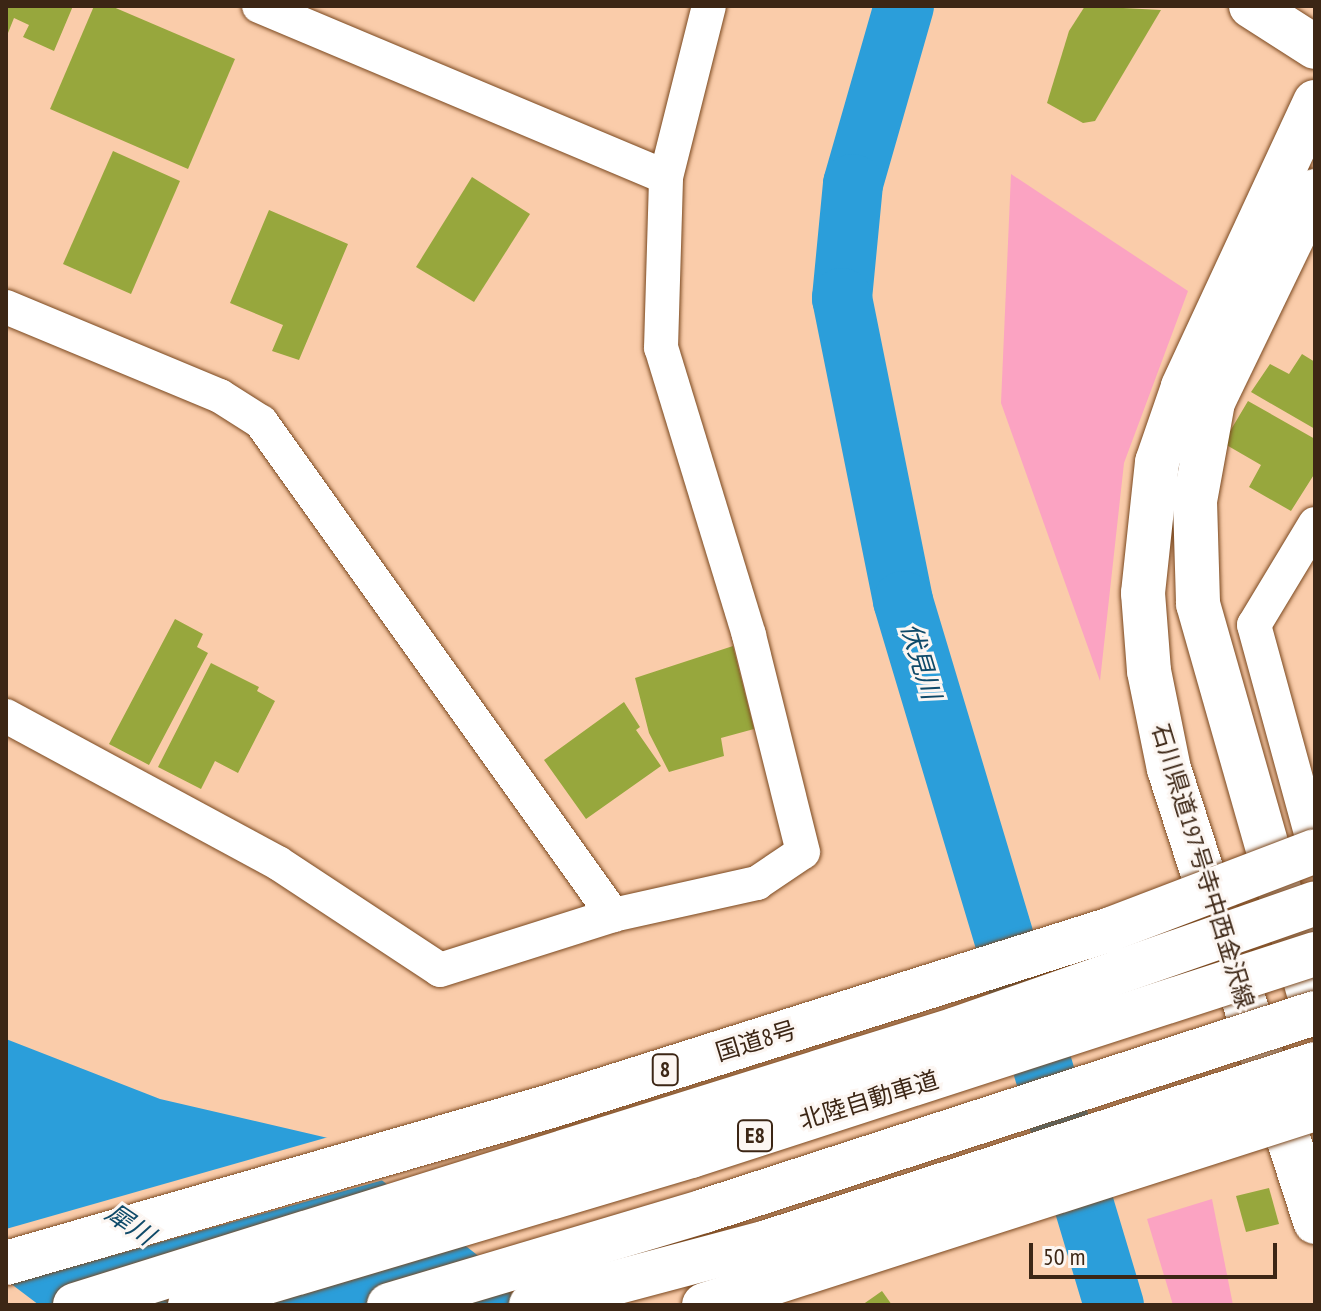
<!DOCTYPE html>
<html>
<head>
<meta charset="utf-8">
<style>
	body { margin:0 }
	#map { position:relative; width:1321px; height:1311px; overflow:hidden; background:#faccaa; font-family:"PT Sans Narrow","Noto Sans JP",sans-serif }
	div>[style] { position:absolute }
	.green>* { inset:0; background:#fba3c2 }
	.water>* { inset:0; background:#2b9eda }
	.pier>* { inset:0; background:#faccaa }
	.river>* { height:60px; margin:-30px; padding:0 30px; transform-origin:30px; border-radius:30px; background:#2b9eda }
	.building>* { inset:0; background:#97a73d }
	.roads { filter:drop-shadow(0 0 2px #7a481f) drop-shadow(0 0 2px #7a481f) }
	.minor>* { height:34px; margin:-17px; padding:0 17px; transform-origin:17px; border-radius:17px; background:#fff }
	.tertiary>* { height:44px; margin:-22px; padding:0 22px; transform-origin:22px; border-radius:22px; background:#fff }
	.secondary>* { height:44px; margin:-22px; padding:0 22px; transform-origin:22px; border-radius:22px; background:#fff }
	.bridges { filter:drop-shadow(0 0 2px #7a481f) drop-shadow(0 0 2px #7a481f) }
	.trunk-bridge>* { height:44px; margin:-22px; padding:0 22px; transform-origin:22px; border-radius:22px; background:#fff }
	.motorway-bridge>* { height:44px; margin:-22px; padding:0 22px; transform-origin:22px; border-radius:22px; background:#fff }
	span { translate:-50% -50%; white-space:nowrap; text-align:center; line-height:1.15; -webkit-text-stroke:6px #fcf6f2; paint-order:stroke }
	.shield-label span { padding:2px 6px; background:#fcf6f2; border:2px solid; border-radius:6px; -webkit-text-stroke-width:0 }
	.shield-label { font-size:22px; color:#3c2615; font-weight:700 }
	.street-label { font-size:24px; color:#3c2615 }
	.water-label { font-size:26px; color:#0f4a69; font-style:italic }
	.frame { position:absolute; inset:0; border:8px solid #3c2615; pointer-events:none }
	.scale { position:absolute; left:1029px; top:1243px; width:248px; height:36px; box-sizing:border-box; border:4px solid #3c2615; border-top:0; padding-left:10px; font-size:24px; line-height:28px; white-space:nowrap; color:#3c2615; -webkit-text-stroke:6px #fcf6f2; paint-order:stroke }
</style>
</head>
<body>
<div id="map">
	<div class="green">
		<div style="clip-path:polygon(1011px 174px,1188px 291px,1124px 463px,1100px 681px,1001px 403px)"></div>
		<div style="clip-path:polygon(1212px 1199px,1233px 1305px,1173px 1305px,1147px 1219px)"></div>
	</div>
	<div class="water">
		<div style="clip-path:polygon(6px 1039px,160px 1099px,328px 1138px,541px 1305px,39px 1305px,6px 1280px)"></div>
	</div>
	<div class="pier">
		<div style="clip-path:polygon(332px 1136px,387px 1179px,6px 1285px,6px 1229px)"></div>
	</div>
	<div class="river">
		<div style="left:904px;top:6px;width:185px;rotate:106deg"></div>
		<div style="left:853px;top:184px;width:115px;rotate:95.5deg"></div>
		<div style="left:842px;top:298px;width:309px;rotate:78.6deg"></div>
		<div style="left:903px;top:601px;width:735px;rotate:73.32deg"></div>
	</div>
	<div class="building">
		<div style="clip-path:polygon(6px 6px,73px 6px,54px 51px,23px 37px,29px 25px,14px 18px,6px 38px)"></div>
		<div style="clip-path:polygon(94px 6px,111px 6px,235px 59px,188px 169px,50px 109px)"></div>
		<div style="clip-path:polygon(1085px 6px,1161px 10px,1095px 121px,1083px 123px,1047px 103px,1069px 31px)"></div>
		<div style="clip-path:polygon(113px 151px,180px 181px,131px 294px,63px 264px)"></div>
		<div style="clip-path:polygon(472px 177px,530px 214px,474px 302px,416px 267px)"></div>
		<div style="clip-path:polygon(269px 210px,348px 244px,299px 360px,272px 351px,283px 325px,230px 303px)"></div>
		<div style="clip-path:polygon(1302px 354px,1315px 362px,1315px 429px,1251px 392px,1270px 364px,1289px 374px)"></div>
		<div style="clip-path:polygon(1248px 401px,1315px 439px,1315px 473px,1291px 511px,1249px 487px,1261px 465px,1223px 443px)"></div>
		<div style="clip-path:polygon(175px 619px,203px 634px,197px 647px,208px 653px,149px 765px,109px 744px)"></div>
		<div style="clip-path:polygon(733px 646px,754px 729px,721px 738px,724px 756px,669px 772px,649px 733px,635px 678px)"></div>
		<div style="clip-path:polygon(211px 663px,259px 687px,257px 691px,275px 701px,238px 773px,215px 761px,201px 789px,158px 767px)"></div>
		<div style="clip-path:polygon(624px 702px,640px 727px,636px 730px,661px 766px,586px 819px,544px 760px)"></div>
		<div style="clip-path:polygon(1269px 1188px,1279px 1224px,1246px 1232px,1236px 1196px)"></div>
		<div style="clip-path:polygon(882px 1291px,892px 1305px,862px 1305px)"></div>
	</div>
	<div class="roads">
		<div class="minor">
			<div style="left:259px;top:6px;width:441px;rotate:22.8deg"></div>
			<div style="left:6px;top:307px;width:232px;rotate:22.6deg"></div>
			<div style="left:220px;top:396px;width:49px;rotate:32.4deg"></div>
			<div style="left:261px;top:422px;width:606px;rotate:54.47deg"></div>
			<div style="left:1315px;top:524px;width:118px;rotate:121.1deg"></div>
			<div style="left:1254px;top:625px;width:231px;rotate:74.7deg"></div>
			<div style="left:6px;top:716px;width:309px;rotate:28.4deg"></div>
			<div style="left:278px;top:863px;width:194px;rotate:33.4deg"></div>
			<div style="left:440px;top:970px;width:182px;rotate:-17.6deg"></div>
			<div style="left:613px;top:915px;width:148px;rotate:-12.5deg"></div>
			<div style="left:757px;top:883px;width:55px;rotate:-34deg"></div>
			<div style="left:803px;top:852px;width:224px;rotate:-104deg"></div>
			<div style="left:749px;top:635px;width:300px;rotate:-107deg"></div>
			<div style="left:661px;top:348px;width:171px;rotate:-88.3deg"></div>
			<div style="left:666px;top:177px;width:176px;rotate:-75.9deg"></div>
		</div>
		<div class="tertiary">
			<div style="left:1251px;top:6px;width:76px;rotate:32.6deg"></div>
		</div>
		<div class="secondary">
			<div style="left:1315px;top:102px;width:314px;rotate:114.9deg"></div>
			<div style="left:1183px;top:387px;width:79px;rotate:109.1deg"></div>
			<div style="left:1157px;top:462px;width:132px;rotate:96.1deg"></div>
			<div style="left:1143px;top:593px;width:78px;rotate:85.6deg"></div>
			<div style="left:1149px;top:671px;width:100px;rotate:78.5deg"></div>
			<div style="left:1169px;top:769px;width:476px;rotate:72.1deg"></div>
			<div style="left:1315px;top:191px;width:234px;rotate:115.8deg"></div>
			<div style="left:1213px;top:402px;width:101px;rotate:100.3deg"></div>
			<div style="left:1195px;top:501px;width:103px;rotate:88.3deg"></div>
			<div style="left:1198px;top:604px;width:428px;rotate:74.1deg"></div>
		</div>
	</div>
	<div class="bridges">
		<div class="trunk-bridge">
			<div style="left:6px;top:1263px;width:567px;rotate:-16.07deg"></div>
			<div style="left:551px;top:1106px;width:587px;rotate:-17.54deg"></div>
			<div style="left:1111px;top:929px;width:218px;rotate:-20.9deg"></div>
			<div style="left:704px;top:1305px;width:642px;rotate:-17.79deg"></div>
		</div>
		<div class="motorway-bridge">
			<div style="left:75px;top:1305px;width:923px;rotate:-17.39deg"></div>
			<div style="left:956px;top:1029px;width:380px;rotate:-19.3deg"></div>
			<div style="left:190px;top:1305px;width:523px;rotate:-16.56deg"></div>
			<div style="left:691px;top:1156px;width:656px;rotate:-17.94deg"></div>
			<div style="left:389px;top:1305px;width:329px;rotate:-16.6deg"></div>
			<div style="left:704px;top:1211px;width:642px;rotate:-17.96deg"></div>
			<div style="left:531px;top:1305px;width:241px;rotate:-14.9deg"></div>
			<div style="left:764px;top:1243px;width:579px;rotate:-18deg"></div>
		</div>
	</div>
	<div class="shield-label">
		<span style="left:665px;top:1070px">8</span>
		<span style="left:755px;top:1136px">E8</span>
	</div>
	<div class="street-label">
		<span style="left:1203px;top:866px;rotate:73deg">石川県道197号寺中西金沢線</span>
		<span style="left:756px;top:1041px;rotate:-17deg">国道8号</span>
		<span style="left:869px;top:1100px;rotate:-17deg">北陸自動車道</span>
	</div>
	<div class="water-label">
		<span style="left:921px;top:661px;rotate:73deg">伏見川</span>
		<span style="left:130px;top:1224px;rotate:34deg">犀川</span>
	</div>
	<div class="frame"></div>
	<div class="scale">50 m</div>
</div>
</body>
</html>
